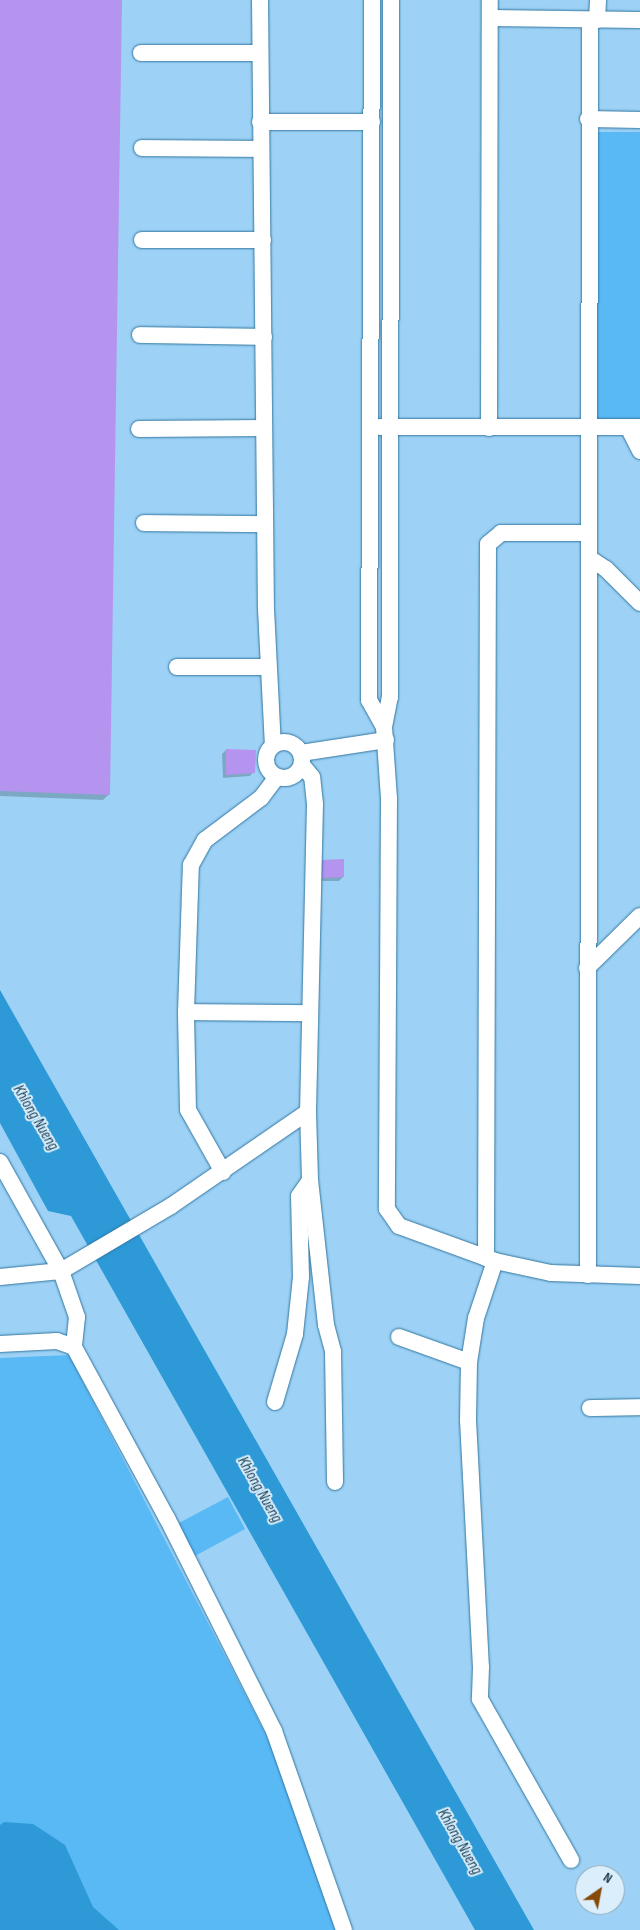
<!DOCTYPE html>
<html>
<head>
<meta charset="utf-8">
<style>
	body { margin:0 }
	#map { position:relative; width:640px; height:1930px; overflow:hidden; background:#9dd2f6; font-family:"Sofia Sans Condensed",sans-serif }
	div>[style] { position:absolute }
	.green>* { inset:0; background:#59b9f5 }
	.water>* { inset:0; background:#2d99d7 }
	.shadow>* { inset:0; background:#0003 }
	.building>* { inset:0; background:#b494ef }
	.roads { filter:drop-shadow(0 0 1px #3376a0) drop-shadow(0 0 1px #3376a0) }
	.minor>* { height:16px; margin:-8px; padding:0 8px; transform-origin:8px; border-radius:8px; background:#fff }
	.minor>.ring { margin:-8px; padding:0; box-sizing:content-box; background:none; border:16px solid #fff; border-radius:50% }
	span { translate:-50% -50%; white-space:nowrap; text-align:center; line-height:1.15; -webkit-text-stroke:4px #dbeefc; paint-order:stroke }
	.water-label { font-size:16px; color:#123d56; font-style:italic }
	.north { position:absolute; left:575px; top:1865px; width:50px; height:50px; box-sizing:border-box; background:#dbeefc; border:1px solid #8fa6b5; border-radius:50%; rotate:33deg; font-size:14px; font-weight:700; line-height:20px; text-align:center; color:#1d394b }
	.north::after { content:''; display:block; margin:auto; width:18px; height:22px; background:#864907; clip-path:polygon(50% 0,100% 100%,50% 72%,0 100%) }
</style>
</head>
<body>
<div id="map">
	<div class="green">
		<div style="clip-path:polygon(583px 132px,640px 132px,640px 424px,589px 425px)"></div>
		<div style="clip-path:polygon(69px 1355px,278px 1758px,339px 1930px,0 1930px,0 1358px)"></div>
		<div style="clip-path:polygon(228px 1497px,245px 1529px,193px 1557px,175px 1525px)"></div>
	</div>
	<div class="water">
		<div style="clip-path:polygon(0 990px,534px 1930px,475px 1930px,71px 1216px,48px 1211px,0 1123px)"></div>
		<div style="clip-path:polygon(4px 1822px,33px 1824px,65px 1845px,93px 1907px,119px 1930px,0 1930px,0 1825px)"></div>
	</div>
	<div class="shadow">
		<div style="clip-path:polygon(0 0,121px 0,109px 794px,103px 800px,0 796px)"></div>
		<div style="clip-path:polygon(226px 750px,253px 772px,250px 776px,223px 778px,222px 754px)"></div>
		<div style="clip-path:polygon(322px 861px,343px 877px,339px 881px,319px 881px,318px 865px)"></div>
	</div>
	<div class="building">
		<div style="clip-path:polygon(0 0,122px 0,110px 795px,0 791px)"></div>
		<div style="clip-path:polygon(226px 749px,256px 750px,255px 773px,226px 775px)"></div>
		<div style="clip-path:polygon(344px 859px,344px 877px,322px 878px,322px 860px)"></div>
	</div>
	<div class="roads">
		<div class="minor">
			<div style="left:260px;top:0;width:609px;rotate:89.44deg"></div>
			<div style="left:266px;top:609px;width:136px;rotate:87.1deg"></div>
			<div style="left:372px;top:0;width:700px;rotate:90.25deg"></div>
			<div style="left:369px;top:700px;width:31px;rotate:61deg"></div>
			<div style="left:384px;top:727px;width:71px;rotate:86deg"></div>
			<div style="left:389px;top:798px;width:411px;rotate:90.3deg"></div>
			<div style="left:387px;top:1209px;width:21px;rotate:55deg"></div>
			<div style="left:399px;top:1226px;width:102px;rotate:20deg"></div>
			<div style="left:495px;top:1261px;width:57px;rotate:12.1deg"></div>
			<div style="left:551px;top:1273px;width:89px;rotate:1.9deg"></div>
			<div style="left:490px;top:18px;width:150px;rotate:0.8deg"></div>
			<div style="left:597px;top:20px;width:20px;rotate:-87deg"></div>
			<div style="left:141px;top:53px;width:119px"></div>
			<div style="left:588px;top:119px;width:52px;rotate:1.1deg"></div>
			<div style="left:260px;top:122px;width:112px"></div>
			<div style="left:142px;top:148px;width:118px;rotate:0.5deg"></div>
			<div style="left:142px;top:240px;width:121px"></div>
			<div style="left:140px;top:335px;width:124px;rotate:0.9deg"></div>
			<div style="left:380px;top:427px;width:260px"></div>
			<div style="left:628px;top:427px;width:27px;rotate:63deg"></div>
			<div style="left:489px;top:428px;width:428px;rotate:-89.9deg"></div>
			<div style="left:139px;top:429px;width:125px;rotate:-0.5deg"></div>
			<div style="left:144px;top:523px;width:121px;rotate:0.5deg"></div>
			<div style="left:589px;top:558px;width:20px;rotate:33deg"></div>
			<div style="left:606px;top:569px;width:48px;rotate:45deg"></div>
			<div style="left:177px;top:667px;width:91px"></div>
			<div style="left:384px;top:727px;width:31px;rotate:-79deg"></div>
			<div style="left:390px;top:697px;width:697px;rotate:-89.92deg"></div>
			<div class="ring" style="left:266px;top:742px;width:20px;height:20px"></div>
			<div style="left:301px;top:753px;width:86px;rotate:-8.7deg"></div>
			<div style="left:587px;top:968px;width:74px;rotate:-44.5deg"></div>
			<div style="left:186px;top:1012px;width:122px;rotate:0.5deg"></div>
			<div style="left:308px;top:1112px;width:68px;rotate:88.3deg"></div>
			<div style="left:310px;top:1180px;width:146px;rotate:83.7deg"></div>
			<div style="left:326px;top:1325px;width:28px;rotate:75deg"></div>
			<div style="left:333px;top:1352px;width:130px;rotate:89.1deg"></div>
			<div style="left:0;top:1162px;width:125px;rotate:60.8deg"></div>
			<div style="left:61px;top:1271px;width:49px;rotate:70.8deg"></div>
			<div style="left:77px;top:1317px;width:30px;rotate:96deg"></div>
			<div style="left:74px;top:1347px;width:195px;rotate:61.5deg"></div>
			<div style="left:167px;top:1518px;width:238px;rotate:63.3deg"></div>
			<div style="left:274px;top:1731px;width:211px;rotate:70.6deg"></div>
			<div style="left:223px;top:1172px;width:71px;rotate:-119.4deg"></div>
			<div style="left:188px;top:1110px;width:98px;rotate:-91.2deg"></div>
			<div style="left:186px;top:1012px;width:147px;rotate:-88.1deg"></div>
			<div style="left:191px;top:865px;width:29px;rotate:-61deg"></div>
			<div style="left:205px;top:840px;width:70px;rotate:-36.9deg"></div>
			<div style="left:261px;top:798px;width:26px;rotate:-53deg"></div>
			<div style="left:486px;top:1258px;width:714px;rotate:-89.84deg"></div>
			<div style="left:488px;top:544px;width:17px;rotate:-40deg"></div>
			<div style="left:501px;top:533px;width:87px"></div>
			<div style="left:495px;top:1261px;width:60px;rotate:108.4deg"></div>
			<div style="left:476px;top:1318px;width:45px;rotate:99deg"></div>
			<div style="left:469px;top:1362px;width:58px;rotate:91deg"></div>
			<div style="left:468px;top:1420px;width:247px;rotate:87deg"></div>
			<div style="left:481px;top:1667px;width:32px;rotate:92deg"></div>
			<div style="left:480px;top:1699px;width:185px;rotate:60.5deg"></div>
			<div style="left:588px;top:1275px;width:1255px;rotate:-89.91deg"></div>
			<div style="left:0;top:1277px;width:61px;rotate:-5.6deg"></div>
			<div style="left:61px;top:1271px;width:128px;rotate:-30.6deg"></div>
			<div style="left:171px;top:1206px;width:166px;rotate:-34.5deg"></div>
			<div style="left:308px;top:1112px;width:308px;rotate:-88.7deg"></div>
			<div style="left:315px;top:804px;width:27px;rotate:-96deg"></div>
			<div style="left:312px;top:777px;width:16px;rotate:-130deg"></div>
			<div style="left:399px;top:1337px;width:74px;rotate:19.7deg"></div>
			<div style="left:0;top:1344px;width:57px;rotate:-3deg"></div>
			<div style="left:57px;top:1341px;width:18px;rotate:19deg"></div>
			<div style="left:275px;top:1402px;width:71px;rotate:-73.6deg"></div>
			<div style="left:295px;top:1334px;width:57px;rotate:-84deg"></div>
			<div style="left:301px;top:1277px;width:81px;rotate:-91.4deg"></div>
			<div style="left:299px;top:1196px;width:19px;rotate:-55deg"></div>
			<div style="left:590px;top:1408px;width:50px;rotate:-1.1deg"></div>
		</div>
	</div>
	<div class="water-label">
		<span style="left:35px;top:1118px;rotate:59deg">Khlong Nueng</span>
		<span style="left:259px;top:1490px;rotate:60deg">Khlong Nueng</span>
		<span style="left:459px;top:1842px;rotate:60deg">Khlong Nueng</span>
	</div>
	<div class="north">N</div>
</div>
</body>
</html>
